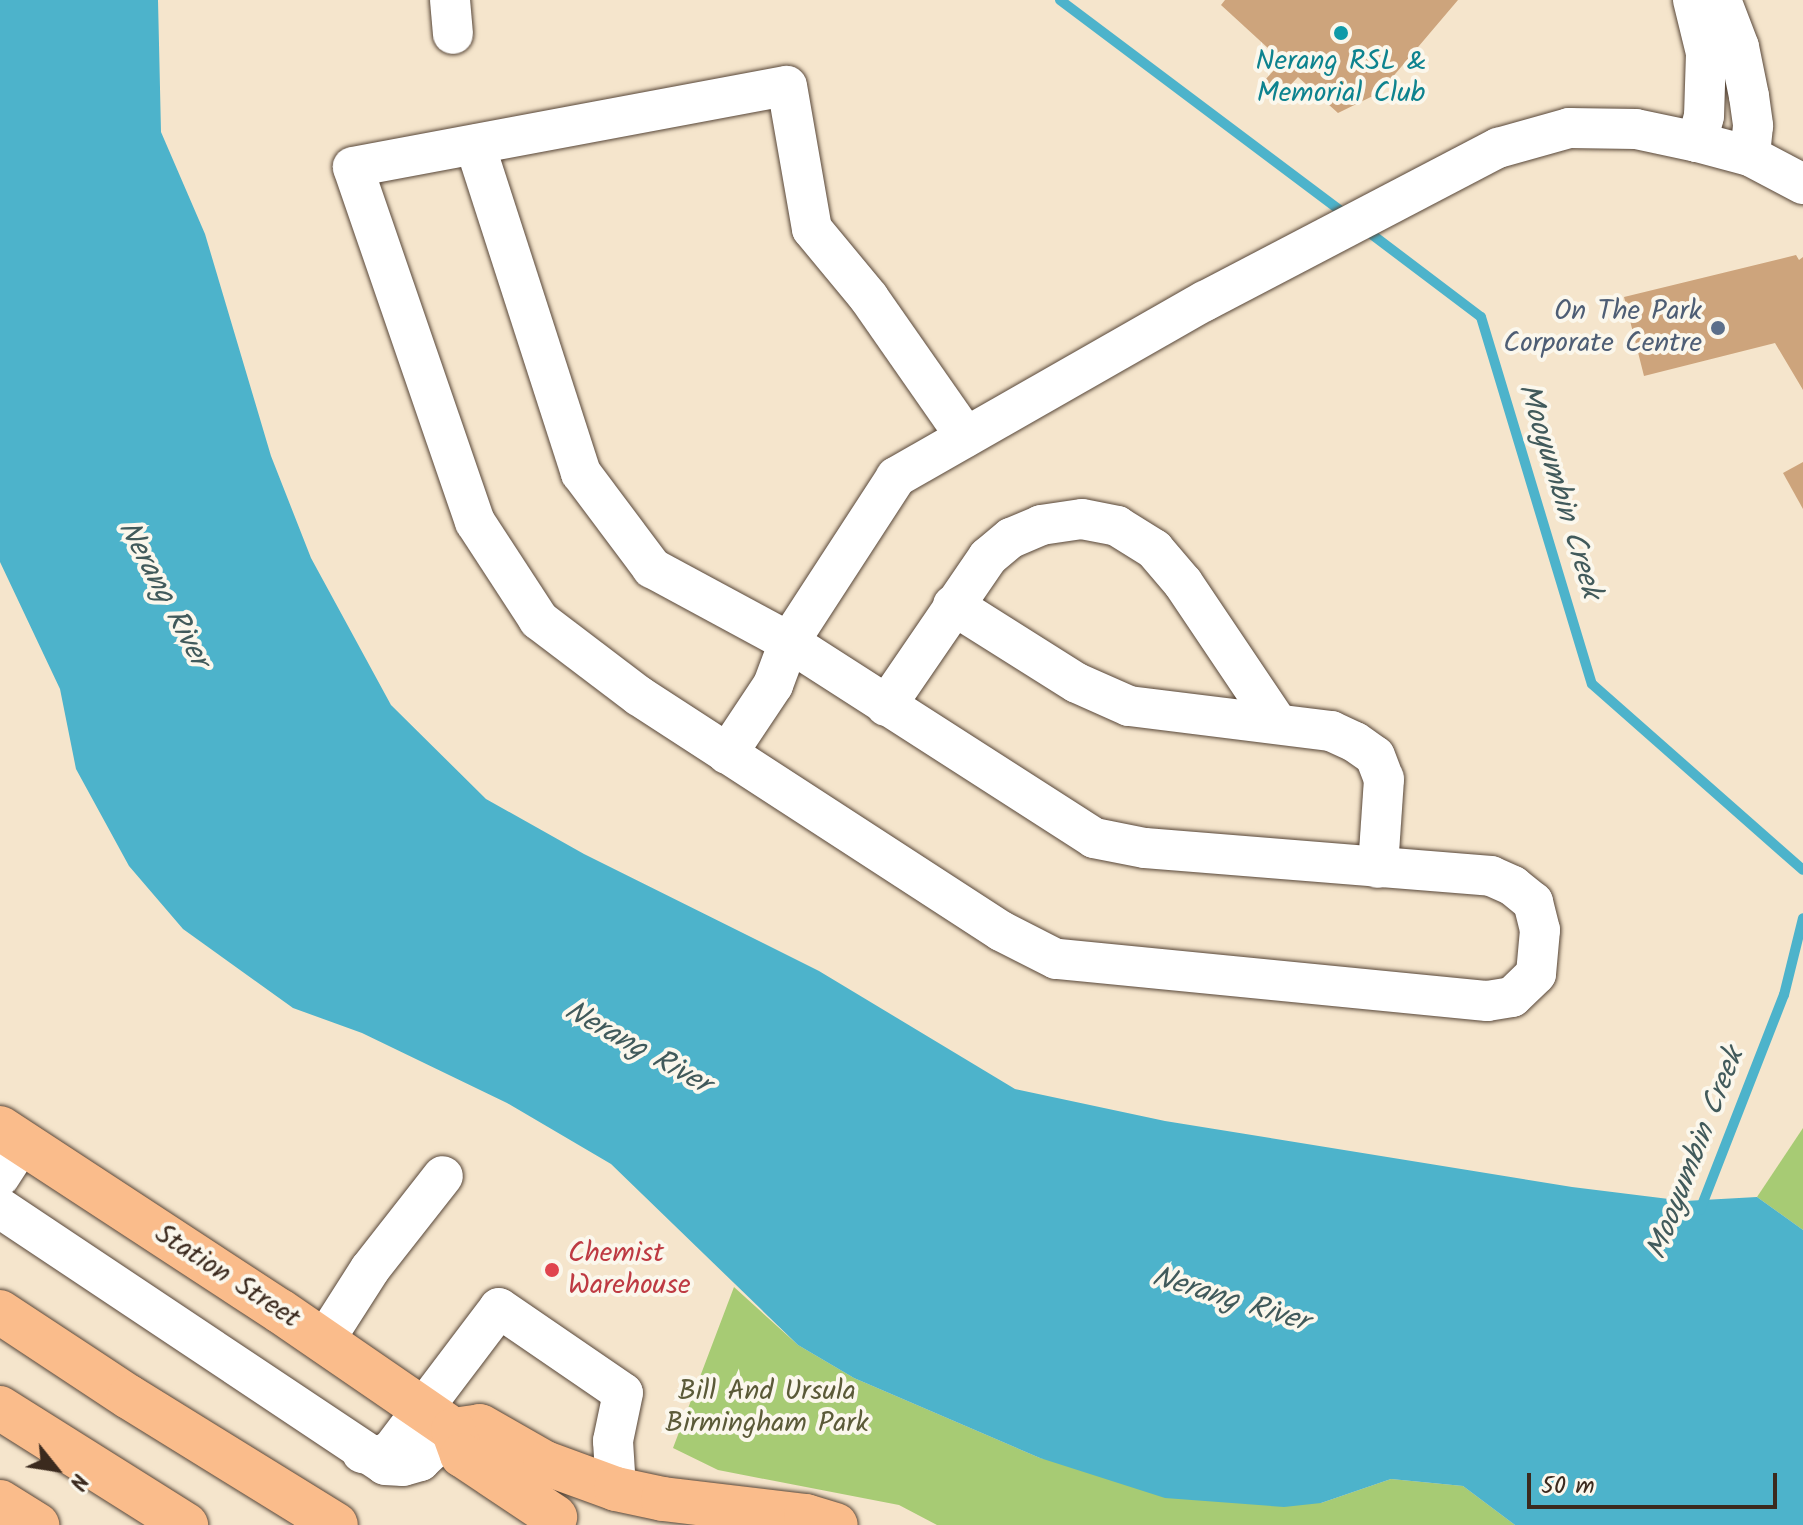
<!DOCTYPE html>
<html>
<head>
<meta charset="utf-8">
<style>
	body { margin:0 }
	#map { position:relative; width:1803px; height:1525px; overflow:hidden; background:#f5e5cc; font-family:Kalam,sans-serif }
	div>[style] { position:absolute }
	.green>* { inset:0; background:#a7cb74 }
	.water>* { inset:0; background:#4db3cb }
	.stream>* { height:10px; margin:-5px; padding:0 5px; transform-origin:5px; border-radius:5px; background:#4db3cb }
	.building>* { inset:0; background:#cda47c }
	.roads { filter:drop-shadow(0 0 2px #574638) drop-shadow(0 0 2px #574638) }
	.minor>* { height:40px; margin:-20px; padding:0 20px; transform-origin:20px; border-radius:20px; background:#fff }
	.major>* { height:44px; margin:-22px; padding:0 22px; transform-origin:22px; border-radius:22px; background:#fabc8b }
	.highway>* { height:44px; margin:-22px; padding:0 22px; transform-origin:22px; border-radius:22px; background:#fabc8b }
	.dots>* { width:22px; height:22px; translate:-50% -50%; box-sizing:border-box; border:4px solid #fbf7ec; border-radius:50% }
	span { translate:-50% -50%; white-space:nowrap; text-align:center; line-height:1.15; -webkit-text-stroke:8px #fbf7ec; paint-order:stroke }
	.culture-label { font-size:28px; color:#0d838f }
	.service-label { font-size:28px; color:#4e5e75 }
	.right { translate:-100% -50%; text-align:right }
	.health-label { font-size:28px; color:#be3a42 }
	.left { translate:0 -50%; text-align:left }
	.street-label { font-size:28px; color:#3b2a1e }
	.park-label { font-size:28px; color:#5b5a38 }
	.water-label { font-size:30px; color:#415a5b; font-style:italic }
	.north { position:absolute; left:16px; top:1429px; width:80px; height:80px; -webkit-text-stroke:6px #fbf7ec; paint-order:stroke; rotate:120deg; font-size:22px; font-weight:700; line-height:32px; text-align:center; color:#3b2a1e }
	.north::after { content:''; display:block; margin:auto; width:28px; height:36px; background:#3b2a1e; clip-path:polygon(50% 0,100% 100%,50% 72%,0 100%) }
	.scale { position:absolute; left:1527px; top:1473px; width:250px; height:36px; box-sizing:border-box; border:4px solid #3b2a1e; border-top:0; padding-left:10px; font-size:24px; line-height:28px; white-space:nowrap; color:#3b2a1e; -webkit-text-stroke:6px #fbf7ec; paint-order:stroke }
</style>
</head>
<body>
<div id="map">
	<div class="green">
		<div style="clip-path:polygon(1803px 1128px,1803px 1230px,1757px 1197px)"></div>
		<div style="clip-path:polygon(734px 1287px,798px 1345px,854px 1378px,1040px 1458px,1321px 1503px,1391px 1479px,1463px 1486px,1515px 1525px,937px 1525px,899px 1505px,718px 1470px,673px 1448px)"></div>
	</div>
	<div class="water">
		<div style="clip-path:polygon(0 0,158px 0,161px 132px,205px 234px,271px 456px,311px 558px,391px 705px,486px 799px,584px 854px,819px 971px,1015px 1089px,1165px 1121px,1572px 1187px,1685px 1201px,1757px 1197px,1803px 1230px,1803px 1525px,1515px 1525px,1463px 1486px,1391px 1479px,1321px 1503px,1284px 1507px,1165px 1498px,1040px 1458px,854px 1378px,798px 1345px,611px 1164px,507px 1103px,362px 1033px,293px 1008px,183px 929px,129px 866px,76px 769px,60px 689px,0 562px)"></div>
	</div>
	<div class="stream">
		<div style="left:1060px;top:0;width:358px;rotate:36.9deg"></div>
		<div style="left:1362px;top:227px;width:149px;rotate:37.1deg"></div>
		<div style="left:1481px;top:317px;width:383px;rotate:73.2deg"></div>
		<div style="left:1592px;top:684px;width:281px;rotate:41.4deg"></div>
		<div style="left:1700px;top:1210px;width:231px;rotate:-68.7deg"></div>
		<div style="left:1784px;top:995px;width:79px;rotate:-76.1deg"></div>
	</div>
	<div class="building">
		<div style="clip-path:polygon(1225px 0,1458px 0,1379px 93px,1338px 113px,1298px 77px,1281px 95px,1265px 80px,1282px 61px,1221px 5px)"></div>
		<div style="clip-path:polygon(1796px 255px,1799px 260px,1803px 257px,1803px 390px,1775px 343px,1644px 376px,1624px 297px)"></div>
		<div style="clip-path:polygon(1803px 462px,1803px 509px,1783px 473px)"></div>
	</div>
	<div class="roads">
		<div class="minor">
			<div style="left:450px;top:0;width:34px;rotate:85deg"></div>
			<div style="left:1693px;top:0;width:55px;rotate:76.2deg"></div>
			<div style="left:1706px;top:53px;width:63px;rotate:91.8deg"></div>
			<div style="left:1704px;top:116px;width:27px;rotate:105deg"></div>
			<div style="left:1721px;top:0;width:50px;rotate:69deg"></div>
			<div style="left:1739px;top:47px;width:50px;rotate:78.5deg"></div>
			<div style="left:1749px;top:96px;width:30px;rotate:82deg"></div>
			<div style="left:1753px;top:126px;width:30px;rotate:96deg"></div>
			<div style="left:475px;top:145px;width:345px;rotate:72.1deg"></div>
			<div style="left:581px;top:473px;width:119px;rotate:53.2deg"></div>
			<div style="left:652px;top:568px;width:156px;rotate:28.4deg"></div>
			<div style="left:789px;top:642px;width:363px;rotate:32.7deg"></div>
			<div style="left:1094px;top:838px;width:52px;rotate:11.1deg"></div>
			<div style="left:1145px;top:848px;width:347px;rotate:4.6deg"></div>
			<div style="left:1491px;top:876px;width:24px;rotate:24deg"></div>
			<div style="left:1513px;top:886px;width:26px;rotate:39deg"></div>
			<div style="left:1533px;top:902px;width:29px;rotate:76deg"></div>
			<div style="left:1540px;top:930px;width:44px;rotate:95.2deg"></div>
			<div style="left:1536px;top:974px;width:33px;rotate:136deg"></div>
			<div style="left:1512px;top:997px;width:25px;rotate:171deg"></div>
			<div style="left:1487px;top:1001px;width:433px;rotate:-174.4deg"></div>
			<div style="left:1056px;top:959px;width:62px;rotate:-153deg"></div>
			<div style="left:1001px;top:931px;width:432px;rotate:-147deg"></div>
			<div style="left:639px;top:696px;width:126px;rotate:-142.8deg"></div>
			<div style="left:539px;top:620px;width:117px;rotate:-123.1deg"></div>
			<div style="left:475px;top:522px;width:375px;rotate:-109deg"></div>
			<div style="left:353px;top:167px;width:441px;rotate:-10.6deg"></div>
			<div style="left:787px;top:86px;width:145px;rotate:80.1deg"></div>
			<div style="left:812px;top:229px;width:89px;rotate:50.4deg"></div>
			<div style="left:869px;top:298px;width:169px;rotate:55.1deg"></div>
			<div style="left:953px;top:605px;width:146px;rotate:32.2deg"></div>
			<div style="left:1077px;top:683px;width:57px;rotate:23.9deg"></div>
			<div style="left:1129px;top:706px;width:204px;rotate:7.1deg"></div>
			<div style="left:1331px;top:731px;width:26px;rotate:25deg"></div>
			<div style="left:1355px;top:742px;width:24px;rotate:35deg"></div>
			<div style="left:1375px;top:756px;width:25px;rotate:69deg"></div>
			<div style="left:1384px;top:779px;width:89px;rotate:93.9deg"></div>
			<div style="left:886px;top:706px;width:181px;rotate:-55.6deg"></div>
			<div style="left:988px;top:557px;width:30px;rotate:-40deg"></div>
			<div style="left:1011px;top:538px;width:33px;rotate:-23deg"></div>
			<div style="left:1041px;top:525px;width:41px;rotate:-8.3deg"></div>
			<div style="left:1082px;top:519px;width:36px;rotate:11deg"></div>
			<div style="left:1117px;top:526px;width:44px;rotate:31.9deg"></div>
			<div style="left:1154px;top:549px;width:45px;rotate:49.5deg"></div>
			<div style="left:1183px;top:583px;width:169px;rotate:56.1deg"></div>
			<div style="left:727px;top:754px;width:83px;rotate:-56.3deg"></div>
			<div style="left:773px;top:685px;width:46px;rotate:-69.6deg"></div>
			<div style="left:789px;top:642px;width:197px;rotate:-57deg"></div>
			<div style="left:896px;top:477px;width:356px;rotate:-29.7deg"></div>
			<div style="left:1205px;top:301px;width:331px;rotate:-27.6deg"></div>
			<div style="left:1498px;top:148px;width:74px;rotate:-15.7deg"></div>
			<div style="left:1569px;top:128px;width:67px;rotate:0.9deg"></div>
			<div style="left:1636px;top:129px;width:62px;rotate:12deg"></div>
			<div style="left:1697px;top:142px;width:55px;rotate:14.8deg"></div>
			<div style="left:1750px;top:156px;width:60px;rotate:27.8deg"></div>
			<div style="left:0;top:1176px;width:40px;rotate:-57.1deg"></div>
			<div style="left:0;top:1208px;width:463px;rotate:33.7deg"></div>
			<div style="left:385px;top:1465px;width:18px;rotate:3deg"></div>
			<div style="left:403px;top:1466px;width:18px;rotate:-16deg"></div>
			<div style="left:420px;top:1461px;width:45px;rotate:-43.2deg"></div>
			<div style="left:324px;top:1341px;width:85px;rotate:-57.4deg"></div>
			<div style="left:370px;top:1269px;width:118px;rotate:-51.9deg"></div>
			<div style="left:362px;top:1453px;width:17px;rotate:10deg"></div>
			<div style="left:379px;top:1456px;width:13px;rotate:-23deg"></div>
			<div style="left:391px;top:1451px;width:179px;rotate:-52.9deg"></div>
			<div style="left:499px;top:1308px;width:150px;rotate:34.4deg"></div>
			<div style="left:623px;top:1393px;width:49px;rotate:101.8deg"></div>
			<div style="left:613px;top:1441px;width:48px;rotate:86.4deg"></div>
		</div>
		<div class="major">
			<div style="left:0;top:1128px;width:334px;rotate:33.2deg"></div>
			<div style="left:280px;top:1311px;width:210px;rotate:34.5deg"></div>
			<div style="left:0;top:1312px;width:154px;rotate:33.4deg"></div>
			<div style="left:129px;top:1397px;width:243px;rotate:31.7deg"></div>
			<div style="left:453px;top:1430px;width:27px;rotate:-8deg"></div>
			<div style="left:480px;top:1426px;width:75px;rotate:29.6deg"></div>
			<div style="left:545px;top:1463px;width:76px;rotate:20.1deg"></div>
			<div style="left:616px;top:1489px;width:48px;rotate:12deg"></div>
			<div style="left:663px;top:1499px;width:144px;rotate:6.8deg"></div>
			<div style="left:806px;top:1516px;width:31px;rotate:17deg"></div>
			<div style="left:453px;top:1430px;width:27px;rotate:70deg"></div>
			<div style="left:462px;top:1455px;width:112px;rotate:33.7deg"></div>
		</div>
		<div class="highway">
			<div style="left:0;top:1408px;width:220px;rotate:32.2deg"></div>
			<div style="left:0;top:1502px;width:44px;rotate:31.9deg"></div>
		</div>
	</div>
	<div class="dots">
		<div style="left:1341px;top:33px;background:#0f9aa8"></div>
		<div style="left:1718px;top:328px;background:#5c6f8a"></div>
		<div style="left:552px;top:1270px;background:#e0444e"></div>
	</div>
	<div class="culture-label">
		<span style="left:1341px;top:78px">Nerang RSL &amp;<br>Memorial Club</span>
	</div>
	<div class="service-label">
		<span class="right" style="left:1702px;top:328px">On The Park<br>Corporate Centre</span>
	</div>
	<div class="health-label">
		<span class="left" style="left:568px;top:1270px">Chemist<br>Warehouse</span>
	</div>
	<div class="street-label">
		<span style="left:227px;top:1277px;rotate:33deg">Station Street</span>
	</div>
	<div class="park-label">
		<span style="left:767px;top:1408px">Bill And Ursula<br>Birmingham Park</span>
	</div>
	<div class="water-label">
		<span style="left:1559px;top:491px;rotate:73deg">Mooyumbin Creek</span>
		<span style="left:163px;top:594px;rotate:62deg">Nerang River</span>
		<span style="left:637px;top:1048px;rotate:29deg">Nerang River</span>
		<span style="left:1696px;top:1154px;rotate:-69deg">Mooyumbin Creek</span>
		<span style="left:1230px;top:1300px;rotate:17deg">Nerang River</span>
	</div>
	<div class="north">N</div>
	<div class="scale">50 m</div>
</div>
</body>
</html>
